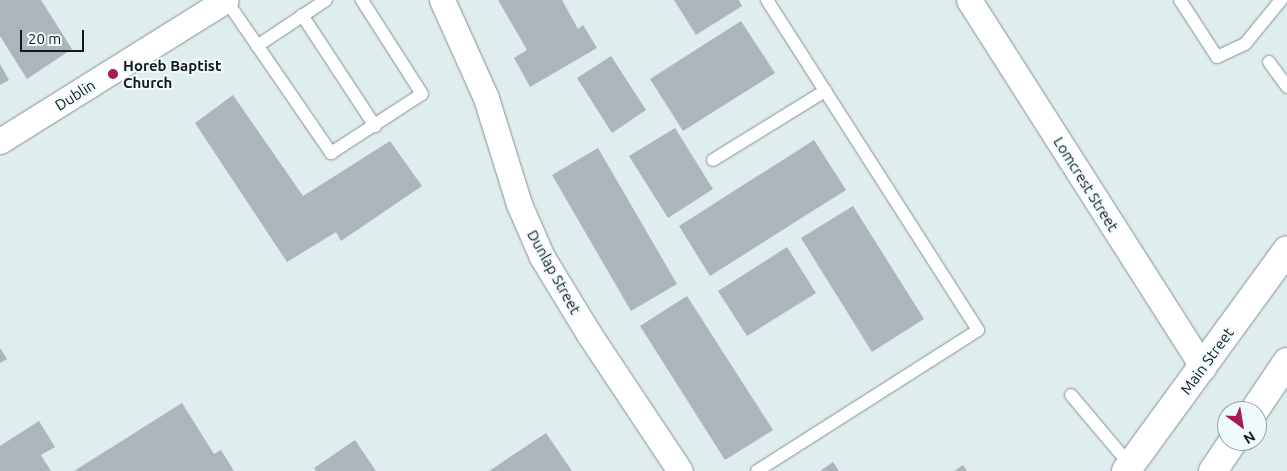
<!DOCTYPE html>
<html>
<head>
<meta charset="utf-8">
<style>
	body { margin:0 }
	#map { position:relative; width:1287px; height:471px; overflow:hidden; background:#e0edef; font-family:Ubuntu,sans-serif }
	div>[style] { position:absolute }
	.building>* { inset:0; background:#acb5bb }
	.roads { filter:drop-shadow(0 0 1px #859193) drop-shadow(0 0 1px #859193) }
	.service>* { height:12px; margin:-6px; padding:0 6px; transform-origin:6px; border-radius:6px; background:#fff }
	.minor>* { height:25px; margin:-12.5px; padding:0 12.5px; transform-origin:12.5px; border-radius:12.5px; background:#fff }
	.trunk>* { height:28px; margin:-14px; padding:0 14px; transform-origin:14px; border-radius:14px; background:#fff }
	.dots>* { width:14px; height:14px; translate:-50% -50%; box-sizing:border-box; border:2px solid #eefafc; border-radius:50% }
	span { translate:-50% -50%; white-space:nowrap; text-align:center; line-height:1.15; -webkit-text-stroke:4px #eefafc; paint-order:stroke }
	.poi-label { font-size:15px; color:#15191a; font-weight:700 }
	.left { translate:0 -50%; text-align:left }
	.street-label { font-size:15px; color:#15191a }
	.north { position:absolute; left:1217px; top:401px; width:50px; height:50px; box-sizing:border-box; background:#eefafc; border:1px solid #97a0a2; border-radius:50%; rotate:148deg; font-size:14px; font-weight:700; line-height:20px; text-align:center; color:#15191a }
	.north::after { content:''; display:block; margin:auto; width:18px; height:22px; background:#a91853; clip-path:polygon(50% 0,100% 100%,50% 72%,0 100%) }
	.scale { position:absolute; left:20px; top:30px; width:64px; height:22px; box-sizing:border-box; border:2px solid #15191a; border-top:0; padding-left:6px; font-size:15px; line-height:18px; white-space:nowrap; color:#15191a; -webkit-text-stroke:4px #eefafc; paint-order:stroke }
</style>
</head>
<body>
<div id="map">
	<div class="building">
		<div style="clip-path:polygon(0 0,41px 0,72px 49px,27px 79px,0 36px)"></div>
		<div style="clip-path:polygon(498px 0,562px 0,578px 29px,583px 25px,597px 48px,530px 87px,514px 58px,527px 50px)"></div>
		<div style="clip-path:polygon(674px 0,739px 0,742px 6px,696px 35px)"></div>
		<div style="clip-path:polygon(741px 21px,775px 73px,683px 131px,650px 79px)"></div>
		<div style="clip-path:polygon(611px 56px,646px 110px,612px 133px,577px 78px)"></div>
		<div style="clip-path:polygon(0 64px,9px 80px,0 85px)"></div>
		<div style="clip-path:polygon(233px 95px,303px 196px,390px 141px,422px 186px,341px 241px,336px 232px,287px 262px,195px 123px)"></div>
		<div style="clip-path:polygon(675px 128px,713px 189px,668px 218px,629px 156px)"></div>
		<div style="clip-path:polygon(814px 140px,846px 190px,710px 276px,679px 226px)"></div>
		<div style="clip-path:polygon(598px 148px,677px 284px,631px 311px,552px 175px)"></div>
		<div style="clip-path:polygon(853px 206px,924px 319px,872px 352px,801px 238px)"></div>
		<div style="clip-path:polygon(787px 247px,816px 293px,747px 336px,718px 291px)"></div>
		<div style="clip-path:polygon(687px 296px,773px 430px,725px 460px,640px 326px)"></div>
		<div style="clip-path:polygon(0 348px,7px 359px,0 363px)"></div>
		<div style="clip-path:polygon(182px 403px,214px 454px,221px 450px,234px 471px,74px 471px)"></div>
		<div style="clip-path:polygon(39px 421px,55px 447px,41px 455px,51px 471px,0 471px,0 446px)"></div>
		<div style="clip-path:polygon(546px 433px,572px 471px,489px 471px)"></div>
		<div style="clip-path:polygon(355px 440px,376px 471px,316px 471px,314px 468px)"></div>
		<div style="clip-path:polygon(833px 462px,839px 471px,820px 471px)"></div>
		<div style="clip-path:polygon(963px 465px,967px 471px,954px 471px)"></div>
	</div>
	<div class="roads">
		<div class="service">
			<div style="left:226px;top:0;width:186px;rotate:55.5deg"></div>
			<div style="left:331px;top:153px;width:108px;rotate:-33deg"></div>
			<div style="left:422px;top:94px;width:112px;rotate:-122.6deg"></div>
			<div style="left:1180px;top:0;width:68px;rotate:57deg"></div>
			<div style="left:1217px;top:57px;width:31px;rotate:-25deg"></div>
			<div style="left:1245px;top:44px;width:57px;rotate:-50.7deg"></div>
			<div style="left:302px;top:15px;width:133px;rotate:56.7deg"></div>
			<div style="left:257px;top:46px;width:83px;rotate:-33.7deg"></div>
			<div style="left:1269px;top:62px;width:31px;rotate:54deg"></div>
			<div style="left:713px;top:160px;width:132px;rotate:-31.6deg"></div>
			<div style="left:1071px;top:395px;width:92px;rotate:49.9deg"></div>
			<div style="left:757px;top:471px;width:262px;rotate:-32.5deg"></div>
			<div style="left:978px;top:330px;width:392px;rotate:-122.6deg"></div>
		</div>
		<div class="minor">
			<div style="left:442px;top:0;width:107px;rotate:65.8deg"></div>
			<div style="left:486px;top:98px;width:111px;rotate:72.7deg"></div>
			<div style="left:519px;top:204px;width:58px;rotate:66.5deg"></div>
			<div style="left:542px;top:257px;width:90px;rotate:58.6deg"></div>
			<div style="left:589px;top:334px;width:164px;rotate:56.4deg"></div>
			<div style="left:969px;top:0;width:436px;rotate:57.5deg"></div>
			<div style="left:0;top:141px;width:266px;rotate:-32deg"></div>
		</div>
		<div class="trunk">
			<div style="left:1254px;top:411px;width:59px;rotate:-56deg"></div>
			<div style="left:1126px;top:471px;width:273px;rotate:-53.9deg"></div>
			<div style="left:1213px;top:471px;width:36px;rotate:-56deg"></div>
		</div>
	</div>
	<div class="dots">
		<div style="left:113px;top:74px;background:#a91853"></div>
	</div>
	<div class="poi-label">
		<span class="left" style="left:123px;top:74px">Horeb Baptist<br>Church</span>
	</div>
	<div class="street-label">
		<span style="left:75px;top:95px;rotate:-32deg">Dublin</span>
		<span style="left:1086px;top:184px;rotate:58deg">Lomcrest Street</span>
		<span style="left:554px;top:272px;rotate:61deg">Dunlap Street</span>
		<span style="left:1207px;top:361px;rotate:-54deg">Main Street</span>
	</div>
	<div class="north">N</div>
	<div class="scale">20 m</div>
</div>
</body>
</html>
